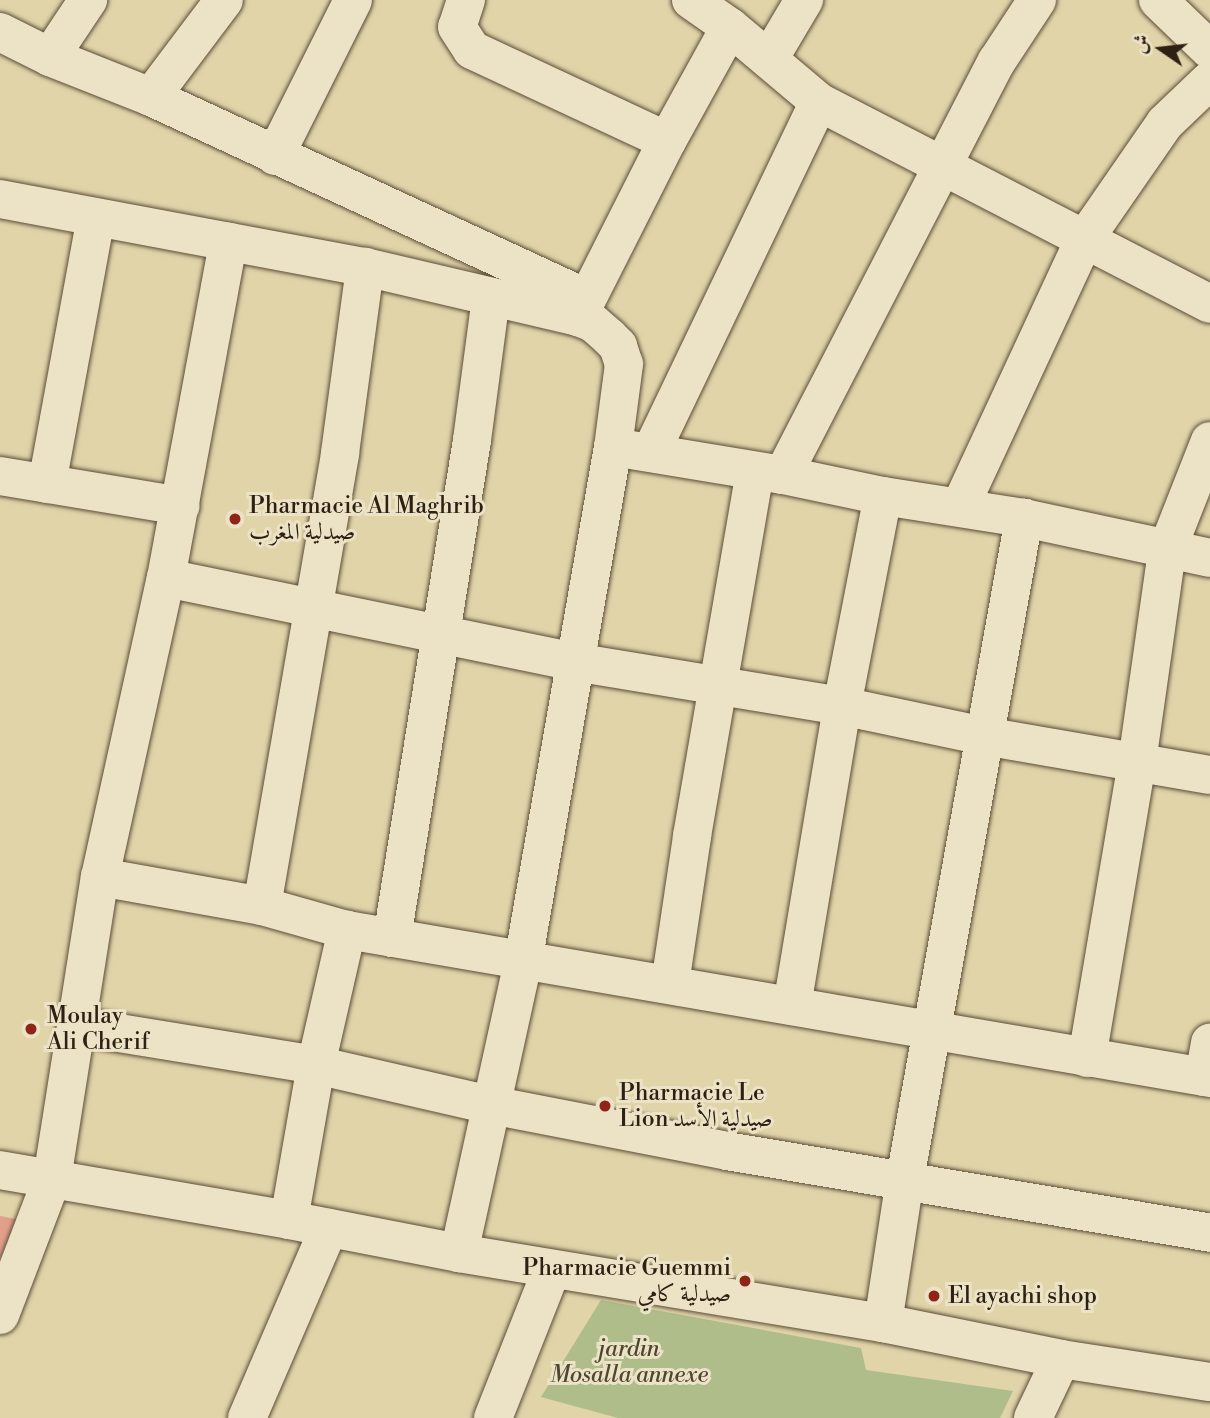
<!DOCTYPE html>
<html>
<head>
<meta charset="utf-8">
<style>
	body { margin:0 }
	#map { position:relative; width:1210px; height:1418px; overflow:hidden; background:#e1d4a9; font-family:"Libre Bodoni",Amiri,serif }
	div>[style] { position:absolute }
	.green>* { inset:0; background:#afbd8b }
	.building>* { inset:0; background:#e49f8a }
	.roads { filter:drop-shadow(0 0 2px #5b4d38) drop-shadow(0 0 2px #5b4d38) }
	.minor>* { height:38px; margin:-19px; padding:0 19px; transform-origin:19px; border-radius:19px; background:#ece3c7 }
	.dots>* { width:19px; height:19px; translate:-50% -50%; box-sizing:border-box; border:4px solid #ece3c7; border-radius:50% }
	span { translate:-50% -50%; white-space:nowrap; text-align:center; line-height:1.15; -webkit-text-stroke:6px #ece3c7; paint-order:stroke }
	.poi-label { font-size:23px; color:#2e2012 }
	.left { translate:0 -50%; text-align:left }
	.right { translate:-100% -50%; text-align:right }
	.park-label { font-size:23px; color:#4e4730; font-style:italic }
	.north { position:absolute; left:1126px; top:14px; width:70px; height:70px; -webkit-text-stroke:5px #ece3c7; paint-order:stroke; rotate:284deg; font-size:19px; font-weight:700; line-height:28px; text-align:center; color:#2e2012 }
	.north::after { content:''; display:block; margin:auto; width:24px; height:32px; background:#2e2012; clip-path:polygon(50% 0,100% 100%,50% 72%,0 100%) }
</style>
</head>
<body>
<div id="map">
	<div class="green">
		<div style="clip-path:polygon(601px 1300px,861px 1348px,866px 1370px,1013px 1391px,1000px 1418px,618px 1418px,541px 1397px)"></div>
	</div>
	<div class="building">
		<div style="clip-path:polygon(0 1216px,16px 1219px,0 1258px)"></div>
	</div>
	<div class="roads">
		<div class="minor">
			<div style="left:466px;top:0;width:28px;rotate:108deg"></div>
			<div style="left:457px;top:27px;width:27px;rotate:57deg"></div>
			<div style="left:472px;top:50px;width:215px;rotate:25deg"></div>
			<div style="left:691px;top:0;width:47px;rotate:34.7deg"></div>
			<div style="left:730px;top:27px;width:116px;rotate:40.1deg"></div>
			<div style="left:819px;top:102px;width:440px;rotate:27.3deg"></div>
			<div style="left:1158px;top:0;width:72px;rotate:43.9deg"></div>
			<div style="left:0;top:32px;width:56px;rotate:26.6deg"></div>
			<div style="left:50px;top:57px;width:109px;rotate:21.6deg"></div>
			<div style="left:151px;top:97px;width:479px;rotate:24.8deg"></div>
			<div style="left:50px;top:57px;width:69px;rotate:-56.3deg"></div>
			<div style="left:769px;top:59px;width:69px;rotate:-59.3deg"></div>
			<div style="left:151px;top:97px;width:121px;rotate:-53deg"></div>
			<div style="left:275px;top:156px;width:174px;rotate:-63.4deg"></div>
			<div style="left:0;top:199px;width:371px;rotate:10.6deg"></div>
			<div style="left:365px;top:267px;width:219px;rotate:13.2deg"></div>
			<div style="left:578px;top:317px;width:16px;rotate:22deg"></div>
			<div style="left:593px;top:323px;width:21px;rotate:41deg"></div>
			<div style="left:609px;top:337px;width:13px;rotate:45deg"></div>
			<div style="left:618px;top:346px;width:19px;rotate:72deg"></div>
			<div style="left:624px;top:364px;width:84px;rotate:97.5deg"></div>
			<div style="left:613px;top:447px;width:172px;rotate:9.4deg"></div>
			<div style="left:783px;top:475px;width:102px;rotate:11.9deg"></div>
			<div style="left:883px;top:496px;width:143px;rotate:8.9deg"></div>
			<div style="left:1024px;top:518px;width:190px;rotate:12.1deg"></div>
			<div style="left:578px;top:317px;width:197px;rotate:-63.2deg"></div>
			<div style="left:667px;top:141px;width:130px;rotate:-61.1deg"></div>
			<div style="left:651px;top:452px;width:388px;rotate:-64.4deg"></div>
			<div style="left:783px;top:475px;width:466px;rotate:-62.7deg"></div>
			<div style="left:997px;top:61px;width:73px;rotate:-56.7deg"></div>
			<div style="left:0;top:476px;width:183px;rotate:9.4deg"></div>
			<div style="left:47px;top:484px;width:271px;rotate:-79.6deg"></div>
			<div style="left:960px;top:507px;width:294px;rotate:-65.1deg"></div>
			<div style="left:1084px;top:240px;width:142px;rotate:-55.3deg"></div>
			<div style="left:1165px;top:123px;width:62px;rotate:-43.7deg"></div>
			<div style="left:166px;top:578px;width:418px;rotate:11.6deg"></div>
			<div style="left:575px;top:662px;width:271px;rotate:9.4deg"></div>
			<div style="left:842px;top:706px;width:145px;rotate:11.9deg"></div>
			<div style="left:984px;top:736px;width:229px;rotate:9.8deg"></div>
			<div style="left:100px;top:877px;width:165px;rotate:10.1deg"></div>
			<div style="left:262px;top:906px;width:88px;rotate:15.8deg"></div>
			<div style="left:347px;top:930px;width:876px;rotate:9.73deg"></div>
			<div style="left:262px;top:906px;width:460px;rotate:-80.2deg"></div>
			<div style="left:340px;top:453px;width:188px;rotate:-82.3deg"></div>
			<div style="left:392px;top:938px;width:504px;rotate:-80.87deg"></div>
			<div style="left:472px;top:440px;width:144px;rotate:-82.4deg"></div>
			<div style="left:670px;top:984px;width:150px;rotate:-81.5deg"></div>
			<div style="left:692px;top:836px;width:370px;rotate:-80.2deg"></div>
			<div style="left:792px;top:1006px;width:304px;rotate:-80.5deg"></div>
			<div style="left:842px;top:706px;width:214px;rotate:-79deg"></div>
			<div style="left:76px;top:1026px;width:243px;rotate:9.2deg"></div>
			<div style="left:316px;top:1065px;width:180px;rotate:12.9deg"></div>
			<div style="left:491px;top:1105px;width:240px;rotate:11deg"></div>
			<div style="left:727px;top:1151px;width:490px;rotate:9.6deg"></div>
			<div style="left:1087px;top:1058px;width:300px;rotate:-80.4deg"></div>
			<div style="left:1137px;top:762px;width:214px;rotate:-81.9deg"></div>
			<div style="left:1167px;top:550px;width:117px;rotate:-68.5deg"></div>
			<div style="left:1204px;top:1077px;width:35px;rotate:-80deg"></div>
			<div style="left:0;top:1170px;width:293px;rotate:9.8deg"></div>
			<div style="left:289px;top:1220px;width:173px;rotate:11deg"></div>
			<div style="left:459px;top:1253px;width:430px;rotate:9.4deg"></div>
			<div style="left:883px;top:1323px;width:182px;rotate:11.4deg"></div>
			<div style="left:1061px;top:1359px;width:151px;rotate:8.8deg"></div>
			<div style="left:289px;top:1220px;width:157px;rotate:-80.1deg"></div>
			<div style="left:316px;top:1065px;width:139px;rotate:-77.1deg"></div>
			<div style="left:459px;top:1253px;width:298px;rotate:-77.6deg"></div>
			<div style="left:523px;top:962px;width:523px;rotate:-80.09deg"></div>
			<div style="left:0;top:1315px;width:146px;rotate:-69.1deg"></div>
			<div style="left:52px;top:1179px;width:306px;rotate:-81deg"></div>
			<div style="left:100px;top:877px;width:306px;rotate:-77.6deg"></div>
			<div style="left:166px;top:578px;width:342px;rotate:-79.5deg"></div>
			<div style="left:883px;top:1323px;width:146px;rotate:-81.3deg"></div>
			<div style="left:905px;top:1179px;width:672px;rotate:-79.79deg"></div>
			<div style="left:247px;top:1418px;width:207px;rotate:-66.7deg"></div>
			<div style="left:493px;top:1418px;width:160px;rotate:-68.4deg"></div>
			<div style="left:1033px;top:1418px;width:65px;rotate:-64.6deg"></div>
		</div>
	</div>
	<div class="dots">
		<div style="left:235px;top:519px;background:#8f2418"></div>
		<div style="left:31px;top:1029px;background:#8f2418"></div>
		<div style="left:605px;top:1106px;background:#8f2418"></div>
		<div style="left:745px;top:1281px;background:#8f2418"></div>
		<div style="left:934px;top:1296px;background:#8f2418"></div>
	</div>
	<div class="poi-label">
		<span class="left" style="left:249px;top:519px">Pharmacie Al Maghrib<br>صيدلية المغرب</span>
		<span class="left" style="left:47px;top:1029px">Moulay<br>Ali Cherif</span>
		<span class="left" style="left:619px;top:1106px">Pharmacie Le<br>Lion صيدلية الأسد</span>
		<span class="right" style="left:731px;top:1281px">Pharmacie Guemmi<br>صيدلية كامي</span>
		<span class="left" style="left:948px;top:1296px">El ayachi shop</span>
	</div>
	<div class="park-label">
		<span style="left:629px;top:1362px">jardin<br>Mosalla annexe</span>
	</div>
	<div class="north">ش</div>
</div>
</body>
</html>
